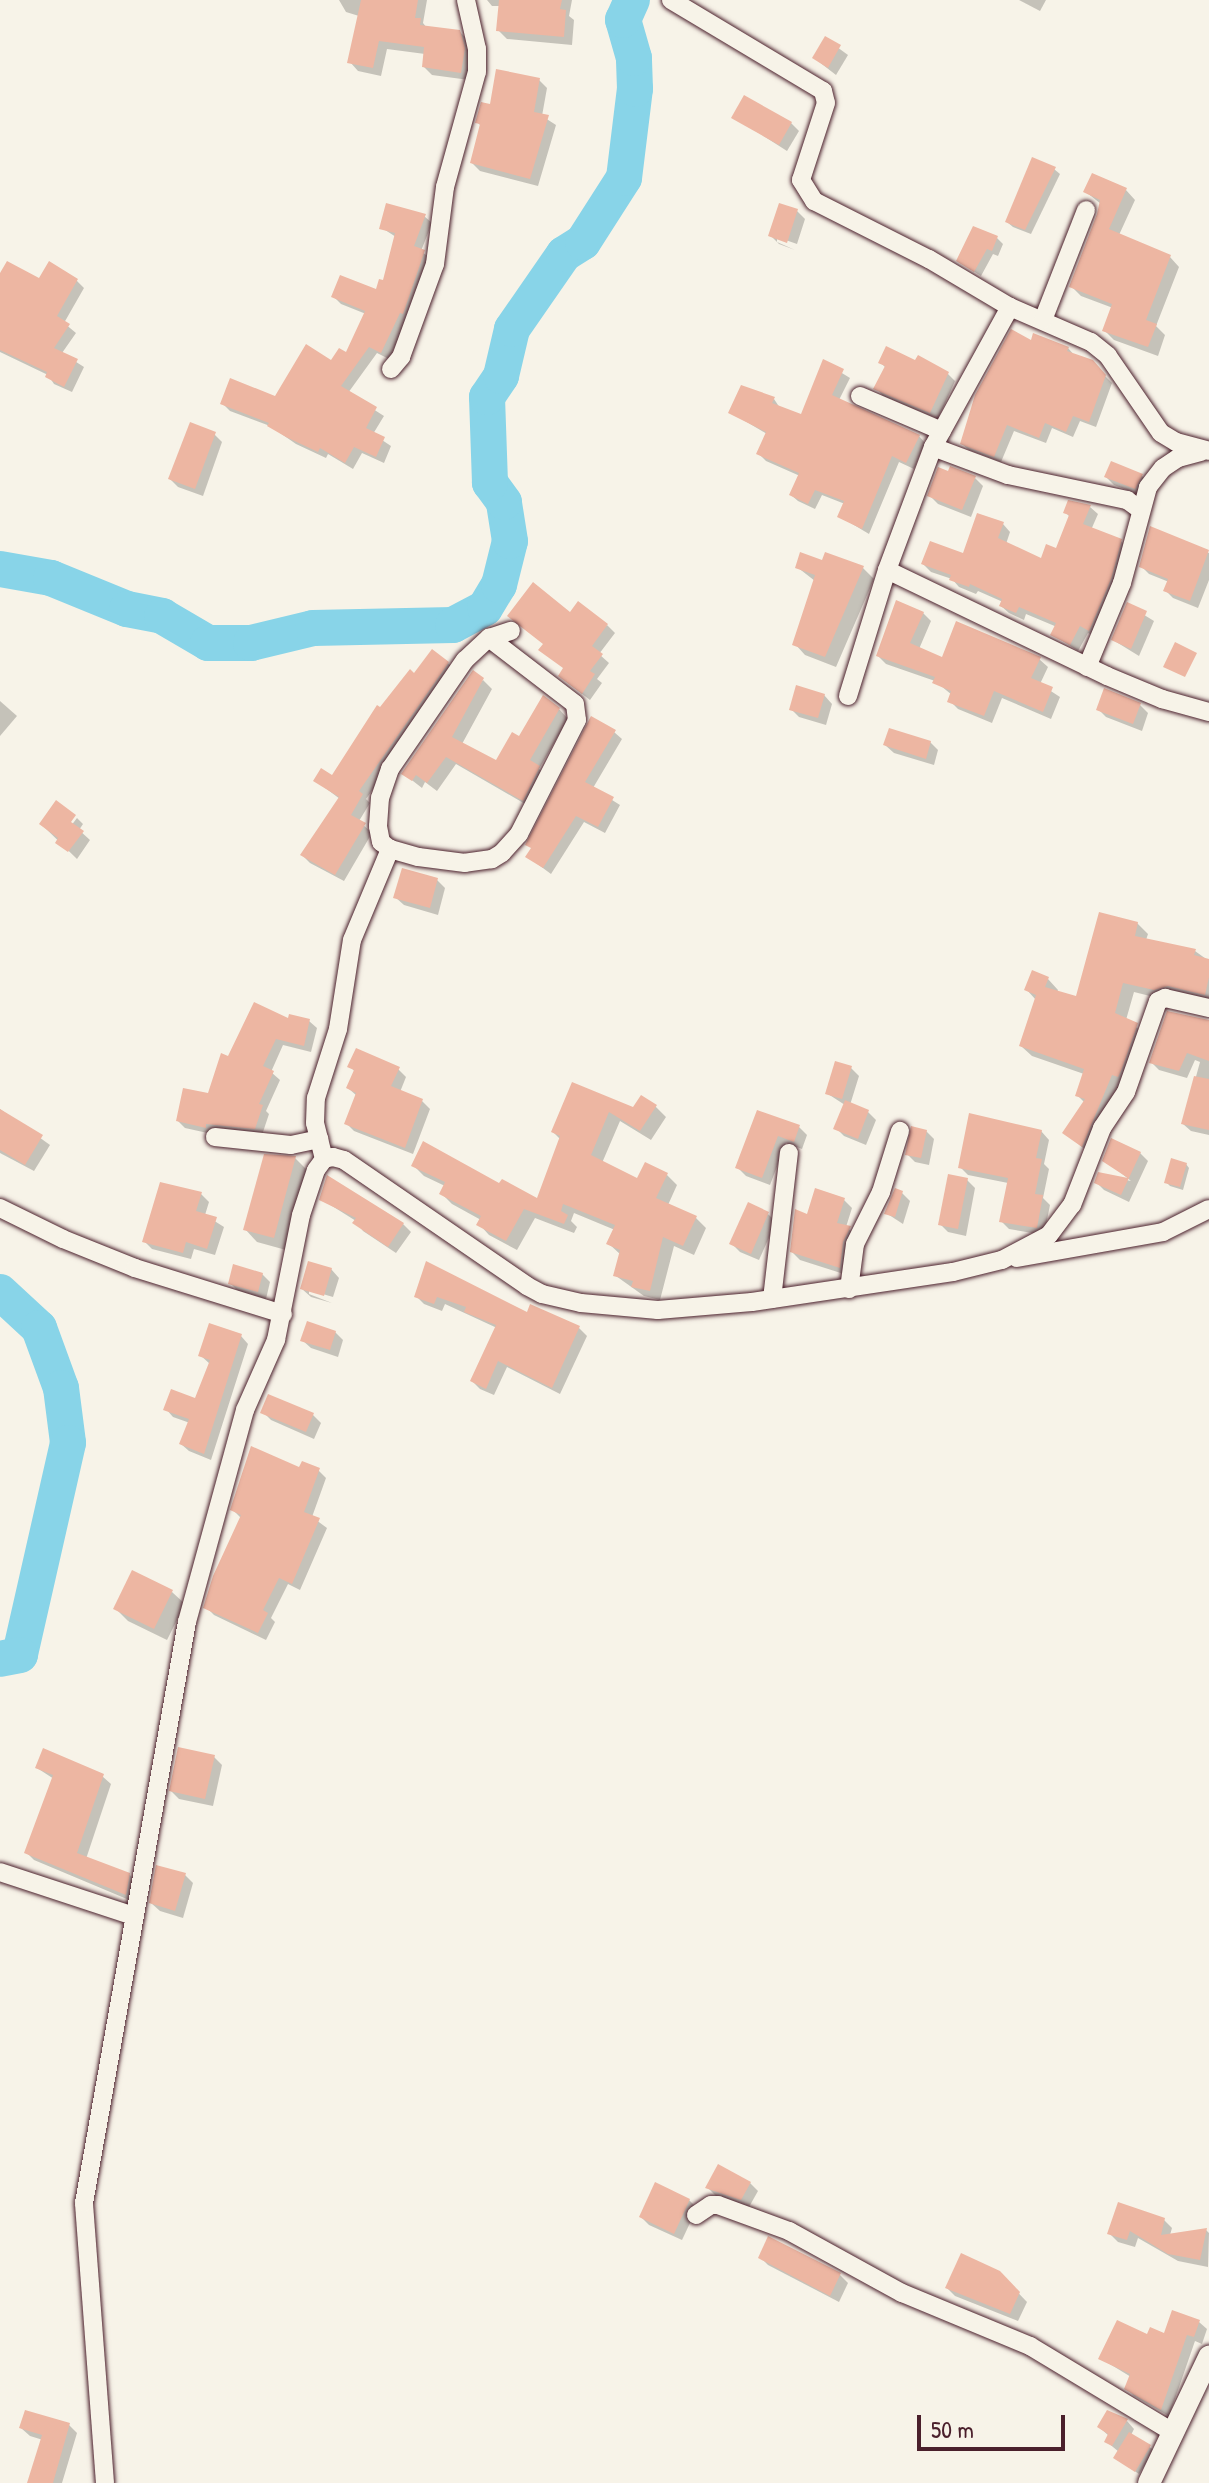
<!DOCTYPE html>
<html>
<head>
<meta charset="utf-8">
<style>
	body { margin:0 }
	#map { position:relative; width:1209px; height:2483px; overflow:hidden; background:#f7f3e8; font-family:"Patrick Hand",sans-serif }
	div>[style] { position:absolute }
	.shadow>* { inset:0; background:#0003 }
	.river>* { height:36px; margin:-18px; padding:0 18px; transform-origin:18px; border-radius:18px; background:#88d4e8 }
	.building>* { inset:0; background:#edb6a2 }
	.roads { filter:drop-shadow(0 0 2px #4a1f2b) drop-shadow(0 0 2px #4a1f2b) }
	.minor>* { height:18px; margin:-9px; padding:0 9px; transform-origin:9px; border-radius:9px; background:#f7f3e8 }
	.tertiary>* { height:22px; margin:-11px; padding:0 11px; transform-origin:11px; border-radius:11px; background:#f7f3e8 }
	span { translate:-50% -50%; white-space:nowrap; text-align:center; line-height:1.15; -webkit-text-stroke:7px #f7f3e8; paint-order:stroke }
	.scale { position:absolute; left:917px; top:2415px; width:148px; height:36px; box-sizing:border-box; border:4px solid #4a1f2b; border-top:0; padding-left:10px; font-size:24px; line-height:28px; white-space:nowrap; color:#4a1f2b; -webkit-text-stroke:6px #f7f3e8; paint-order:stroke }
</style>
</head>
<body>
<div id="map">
	<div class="shadow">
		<div style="clip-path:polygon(339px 0,427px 0,423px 23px,427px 28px,460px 32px,469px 41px,469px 80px,432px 75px,424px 67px,425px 54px,387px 49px,381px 76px,358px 71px,350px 62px,359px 16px,346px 12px)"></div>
		<div style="clip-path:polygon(487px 0,572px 0,569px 16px,574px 20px,572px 45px,507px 39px,498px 30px,500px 6px,492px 6px)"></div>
		<div style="clip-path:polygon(1019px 0,1046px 0,1040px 11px)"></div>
		<div style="clip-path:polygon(826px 39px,848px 55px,836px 75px,814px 58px)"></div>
		<div style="clip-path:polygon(539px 80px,547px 88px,542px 116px,556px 125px,538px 186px,480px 171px,472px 163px,482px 127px,477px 122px,491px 106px)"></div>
		<div style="clip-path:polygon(734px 117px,791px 123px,799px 131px,787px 151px)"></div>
		<div style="clip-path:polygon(1054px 169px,1060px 174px,1031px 234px,1013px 227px,1007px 222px)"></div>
		<div style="clip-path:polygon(1126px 190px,1135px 200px,1119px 235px,1170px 257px,1179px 267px,1156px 326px,1165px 335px,1158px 356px,1114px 340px,1105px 331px,1113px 308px,1081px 296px,1071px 286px,1101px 204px,1086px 192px)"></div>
		<div style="clip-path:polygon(797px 211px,805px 219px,797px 244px,777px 237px,777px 242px,795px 250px,779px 244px,771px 236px)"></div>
		<div style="clip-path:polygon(424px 216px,432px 223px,421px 251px,431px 259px,408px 319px,389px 359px,377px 353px,348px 393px,384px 416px,373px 434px,391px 446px,384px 463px,362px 453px,353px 469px,328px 454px,326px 458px,296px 444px,270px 426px,230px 411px,222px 403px,276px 399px,347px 355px,366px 314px,341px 304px,333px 296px,377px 292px,384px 283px,396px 237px,382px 228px)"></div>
		<div style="clip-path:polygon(997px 238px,1003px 244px,998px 256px,993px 254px,981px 276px,958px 261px)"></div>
		<div style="clip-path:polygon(0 278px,77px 281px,84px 288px,64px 323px,76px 333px,62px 353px,84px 367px,72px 392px,54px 384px,48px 375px,0 352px)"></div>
		<div style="clip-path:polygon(1032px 343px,1068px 348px,1075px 356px,1091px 362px,1112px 383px,1096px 427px,1080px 421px,1073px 437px,1052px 428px,1046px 443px,1014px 431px,1001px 462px,969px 450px,962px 444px)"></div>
		<div style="clip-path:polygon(824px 362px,850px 378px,839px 400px,919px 436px,925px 443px,914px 469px,899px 462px,869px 534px,839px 516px,845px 504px,822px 495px,815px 509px,798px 501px,791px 495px,800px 476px,766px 461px,759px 454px,767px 434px,730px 412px,774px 399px,780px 408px,802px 417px)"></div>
		<div style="clip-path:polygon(880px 362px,948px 374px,955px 381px,938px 419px,883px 396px,876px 388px,886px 368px)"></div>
		<div style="clip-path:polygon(214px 434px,222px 442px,203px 496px,178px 487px,170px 479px)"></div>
		<div style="clip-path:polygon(1142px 476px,1150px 484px,1143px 496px,1114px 485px,1106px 477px)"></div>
		<div style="clip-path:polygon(975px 478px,983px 486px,971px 517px,938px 504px,930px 496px)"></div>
		<div style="clip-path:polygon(1090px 507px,1098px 514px,1091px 530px,1120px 540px,1128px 548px,1097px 637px,1088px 633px,1078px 651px,1052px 634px,1057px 627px,1026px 614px,1024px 620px,1009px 613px,1001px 606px,1003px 602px,978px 591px,976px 594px,959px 587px,952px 579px,931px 572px,923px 564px,964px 556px,1003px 524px,1010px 532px,1006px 544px,1042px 560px,1058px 551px,1070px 517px,1065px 512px)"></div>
		<div style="clip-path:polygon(1151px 528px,1209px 553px,1209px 580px,1198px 608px,1173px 598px,1165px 590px,1169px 582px,1149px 574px,1141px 566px)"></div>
		<div style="clip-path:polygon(826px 555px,863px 568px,874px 579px,836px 667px,805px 655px,795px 644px,815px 581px,797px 567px,823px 563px)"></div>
		<div style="clip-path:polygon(1128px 605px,1154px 621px,1139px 656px,1113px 640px)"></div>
		<div style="clip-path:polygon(923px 613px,931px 621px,919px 649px,943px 659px,1039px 659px,1048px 667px,1040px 684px,1060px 697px,1051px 719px,1002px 698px,992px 723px,958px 709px,950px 701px,952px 695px,935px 681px,886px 664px,878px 656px)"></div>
		<div style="clip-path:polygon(607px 625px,615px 633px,599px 654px,609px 663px,597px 679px,602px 683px,590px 700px,568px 683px,565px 669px)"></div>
		<div style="clip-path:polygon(448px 663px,456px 671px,366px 799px,370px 803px,359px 821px,372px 833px,344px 881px,310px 863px,302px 855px,340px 799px,316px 781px,332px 778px,380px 709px)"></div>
		<div style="clip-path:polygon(483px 680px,492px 689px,462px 744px,497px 762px,520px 739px,559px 709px,568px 719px,539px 769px,548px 777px,532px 808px,456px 764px,437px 791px,425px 782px,422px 788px,404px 774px)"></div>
		<div style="clip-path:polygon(824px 695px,832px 704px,826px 725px,799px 717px,791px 709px)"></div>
		<div style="clip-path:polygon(0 701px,17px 716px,0 736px)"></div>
		<div style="clip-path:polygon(1140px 705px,1148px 713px,1142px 731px,1106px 717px,1098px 709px)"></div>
		<div style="clip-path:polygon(614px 732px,622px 739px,593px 788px,620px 805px,605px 833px,584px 822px,551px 874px,528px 857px)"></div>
		<div style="clip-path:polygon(930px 742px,938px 750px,934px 765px,894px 753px,885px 745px)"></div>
		<div style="clip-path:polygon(77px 818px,83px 824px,79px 830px,90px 840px,77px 859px,41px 824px,67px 831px)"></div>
		<div style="clip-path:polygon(437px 880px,445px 888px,438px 915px,404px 905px,395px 897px)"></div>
		<div style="clip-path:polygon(1137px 923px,1148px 934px,1146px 940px,1195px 951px,1209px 961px,1209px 1003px,1166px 1000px,1134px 992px,1126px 1020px,1147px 1035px,1093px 1156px,1065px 1133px,1085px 1103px,1077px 1095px,1084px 1074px,1032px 1056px,1021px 1046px,1036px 1000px,1026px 989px,1048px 979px,1058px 990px,1057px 993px,1078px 999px)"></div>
		<div style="clip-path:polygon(290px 1021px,309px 1021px,317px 1028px,311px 1052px,283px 1045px,271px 1072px,280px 1080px,266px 1111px,269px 1114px,262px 1135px,212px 1134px,185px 1128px,178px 1121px)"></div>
		<div style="clip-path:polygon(1209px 1021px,1209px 1135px,1191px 1131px,1183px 1124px,1200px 1062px,1195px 1060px,1187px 1078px,1159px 1070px,1151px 1062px)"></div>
		<div style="clip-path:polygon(350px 1066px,398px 1069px,406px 1077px,400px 1092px,422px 1101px,430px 1109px,413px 1154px,354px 1131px,346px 1123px,357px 1096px,348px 1088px,355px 1072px)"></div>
		<div style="clip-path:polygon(851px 1068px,859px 1076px,850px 1105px,868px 1112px,876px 1120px,866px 1145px,844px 1136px,836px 1128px,845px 1105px,828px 1094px)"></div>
		<div style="clip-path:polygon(573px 1084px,634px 1110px,655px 1106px,666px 1117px,651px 1140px,620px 1121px,602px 1163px,638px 1180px,667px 1175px,677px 1185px,668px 1205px,696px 1218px,706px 1228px,694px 1255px,674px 1246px,660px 1300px,644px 1296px,616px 1276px,621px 1255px,608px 1243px,615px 1230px,574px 1213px,571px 1221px,577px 1227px,574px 1233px,535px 1218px,517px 1250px,489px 1235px,479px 1224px,481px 1220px,452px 1204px,441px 1193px,445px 1186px,424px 1176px,414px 1166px,500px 1186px,538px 1201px,561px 1140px,553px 1132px)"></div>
		<div style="clip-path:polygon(0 1109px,50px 1145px,34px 1171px,0 1153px)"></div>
		<div style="clip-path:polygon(758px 1113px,799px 1127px,807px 1135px,802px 1149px,786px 1143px,770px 1185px,746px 1176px,738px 1168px)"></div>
		<div style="clip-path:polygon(926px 1131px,934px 1139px,929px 1165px,915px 1162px,907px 1154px)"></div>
		<div style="clip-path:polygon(1041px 1131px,1049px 1140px,1044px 1164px,1049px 1169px,1043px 1198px,1050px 1205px,1044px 1235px,1009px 1229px,1001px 1221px,1008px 1183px,968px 1175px,960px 1167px)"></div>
		<div style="clip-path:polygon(1140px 1153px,1148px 1161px,1129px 1202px,1104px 1190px,1096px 1182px,1099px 1174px,1131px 1181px,1105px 1160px)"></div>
		<div style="clip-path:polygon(295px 1158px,308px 1171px,286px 1250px,257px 1242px,245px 1229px)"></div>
		<div style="clip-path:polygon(1186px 1164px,1189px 1168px,1183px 1190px,1170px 1186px,1166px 1182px)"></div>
		<div style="clip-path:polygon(967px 1180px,975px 1188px,966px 1236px,948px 1232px,940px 1224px)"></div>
		<div style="clip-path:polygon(902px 1193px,910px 1201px,903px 1224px,886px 1213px)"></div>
		<div style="clip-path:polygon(201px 1194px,209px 1202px,205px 1215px,224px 1227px,215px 1255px,194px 1249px,191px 1259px,152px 1249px,144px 1241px)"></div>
		<div style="clip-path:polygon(321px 1199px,403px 1224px,411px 1232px,396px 1253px,363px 1231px,356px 1221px)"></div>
		<div style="clip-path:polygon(844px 1200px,852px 1208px,846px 1227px,858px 1236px,847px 1275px,800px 1260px,792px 1252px,808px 1217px)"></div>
		<div style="clip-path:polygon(768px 1214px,776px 1222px,759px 1260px,740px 1252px,732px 1244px)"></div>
		<div style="clip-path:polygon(427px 1264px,528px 1314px,579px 1328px,587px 1336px,560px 1394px,507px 1367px,494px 1395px,480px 1389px,472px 1381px,497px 1328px,445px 1304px,442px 1311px,424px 1304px,416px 1296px)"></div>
		<div style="clip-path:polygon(331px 1269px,339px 1278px,333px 1297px,309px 1290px,309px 1294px,332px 1303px,311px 1297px,302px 1289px)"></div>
		<div style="clip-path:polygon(262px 1274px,270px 1282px,266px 1299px,238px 1291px,230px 1283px)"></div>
		<div style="clip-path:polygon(335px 1332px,343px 1340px,338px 1357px,311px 1348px,302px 1340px)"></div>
		<div style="clip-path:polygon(241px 1336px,248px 1344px,211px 1460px,189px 1451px,181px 1444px,190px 1423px,173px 1417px,166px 1409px,196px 1401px,210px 1364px,200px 1355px)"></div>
		<div style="clip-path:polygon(263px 1412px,313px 1415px,321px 1423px,314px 1439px,271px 1420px)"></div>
		<div style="clip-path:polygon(300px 1470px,318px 1470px,326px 1478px,312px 1517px,327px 1528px,300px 1590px,288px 1584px,271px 1618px,275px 1622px,266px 1640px,214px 1615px,206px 1607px,241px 1518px,232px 1509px)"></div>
		<div style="clip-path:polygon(172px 1592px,185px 1604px,167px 1640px,128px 1621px,116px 1609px)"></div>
		<div style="clip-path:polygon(214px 1757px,222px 1765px,213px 1806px,179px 1799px,171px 1791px)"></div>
		<div style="clip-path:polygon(37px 1768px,102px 1776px,111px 1784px,86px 1859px,129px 1874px,137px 1883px,134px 1902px,34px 1860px,26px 1852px,54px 1779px)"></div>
		<div style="clip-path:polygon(185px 1875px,193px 1883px,183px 1918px,160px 1911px,151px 1903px)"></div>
		<div style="clip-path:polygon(750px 2183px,758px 2191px,749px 2207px,716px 2196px,708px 2188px)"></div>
		<div style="clip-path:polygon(689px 2200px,697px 2208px,682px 2240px,649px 2225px,641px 2217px)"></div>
		<div style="clip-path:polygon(1164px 2220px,1172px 2228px,1170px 2235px,1206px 2230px,1209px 2233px,1208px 2267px,1178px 2261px,1138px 2238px,1135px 2247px,1118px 2242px,1110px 2234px)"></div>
		<div style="clip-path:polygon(760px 2257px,840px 2275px,848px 2283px,839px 2302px,768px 2265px)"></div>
		<div style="clip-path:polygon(999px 2273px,1027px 2302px,1018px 2321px,955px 2296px,947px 2288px)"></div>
		<div style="clip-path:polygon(1199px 2322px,1207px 2329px,1202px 2344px,1195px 2341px,1169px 2416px,1134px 2396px,1126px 2388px,1131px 2377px,1100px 2358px,1148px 2337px,1165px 2336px)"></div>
		<div style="clip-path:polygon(1127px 2421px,1134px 2429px,1131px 2435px,1154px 2450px,1139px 2474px,1115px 2458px,1119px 2452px,1107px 2442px,1109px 2436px,1099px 2427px)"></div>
		<div style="clip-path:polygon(69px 2425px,77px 2433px,62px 2483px,32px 2483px,43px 2440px,30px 2436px,21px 2428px)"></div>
	</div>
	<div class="river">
		<div style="left:0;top:569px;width:52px;rotate:10deg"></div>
		<div style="left:51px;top:578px;width:82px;rotate:22.2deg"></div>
		<div style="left:127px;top:609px;width:36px;rotate:11deg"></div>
		<div style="left:162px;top:616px;width:53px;rotate:30.4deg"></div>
		<div style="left:208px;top:643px;width:43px"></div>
		<div style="left:251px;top:643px;width:64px;rotate:-13.6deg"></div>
		<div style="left:313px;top:628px;width:140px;rotate:-1.2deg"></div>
		<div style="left:453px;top:625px;width:36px;rotate:-28deg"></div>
		<div style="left:485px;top:608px;width:27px;rotate:-59deg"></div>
		<div style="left:499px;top:585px;width:45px;rotate:-76deg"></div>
		<div style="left:510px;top:541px;width:39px;rotate:-99deg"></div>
		<div style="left:504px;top:502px;width:24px;rotate:-126deg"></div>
		<div style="left:490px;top:483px;width:86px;rotate:-92deg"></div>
		<div style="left:487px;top:397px;width:25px;rotate:-56deg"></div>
		<div style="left:501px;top:376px;width:48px;rotate:-76.8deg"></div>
		<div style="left:512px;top:329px;width:91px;rotate:-55.3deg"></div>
		<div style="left:564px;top:254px;width:22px;rotate:-32deg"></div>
		<div style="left:583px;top:242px;width:76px;rotate:-57.4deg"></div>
		<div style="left:624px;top:178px;width:90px;rotate:-83deg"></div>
		<div style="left:635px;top:89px;width:31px;rotate:-92deg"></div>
		<div style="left:634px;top:58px;width:40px;rotate:-106deg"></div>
		<div style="left:623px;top:20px;width:22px;rotate:-66deg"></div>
		<div style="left:0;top:1292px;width:53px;rotate:42.7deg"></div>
		<div style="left:39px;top:1328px;width:64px;rotate:69.9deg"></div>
		<div style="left:61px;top:1388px;width:55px;rotate:82.7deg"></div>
		<div style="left:68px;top:1443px;width:217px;rotate:102.8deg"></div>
		<div style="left:20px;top:1655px;width:20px;rotate:169deg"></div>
	</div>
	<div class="building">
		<div style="clip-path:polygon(361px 0,418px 0,415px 18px,421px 18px,420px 25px,460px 30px,465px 48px,461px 73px,422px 67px,424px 47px,379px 41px,373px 68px,347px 63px)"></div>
		<div style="clip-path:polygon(499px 0,562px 0,560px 9px,566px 10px,564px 37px,496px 31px)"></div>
		<div style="clip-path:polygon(825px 36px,841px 45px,828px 68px,812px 58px)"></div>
		<div style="clip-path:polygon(496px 69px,540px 78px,534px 112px,549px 115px,530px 179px,470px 163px,480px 124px,475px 123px,481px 102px,490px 104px)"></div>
		<div style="clip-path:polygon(744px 95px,792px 122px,779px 145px,731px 118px)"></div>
		<div style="clip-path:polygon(1032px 157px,1056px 167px,1025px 230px,1005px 222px)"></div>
		<div style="clip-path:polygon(1092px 173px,1127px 188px,1109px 229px,1171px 255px,1146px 320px,1157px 324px,1148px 347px,1102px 331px,1112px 304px,1069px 287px,1097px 214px,1100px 200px,1083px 192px)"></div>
		<div style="clip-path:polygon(386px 203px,426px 214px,414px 246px,425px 250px,403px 314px,400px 313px,381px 353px,369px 347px,341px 386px,377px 407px,366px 428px,385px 437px,376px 457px,354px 447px,345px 463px,320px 448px,318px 452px,286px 437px,267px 426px,269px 423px,220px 404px,230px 378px,275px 396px,306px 344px,331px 360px,339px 348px,346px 352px,365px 311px,331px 297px,340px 275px,376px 289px,379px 279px,383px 280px,395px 233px,379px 229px)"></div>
		<div style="clip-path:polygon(779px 203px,798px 209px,787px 243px,768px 236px)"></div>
		<div style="clip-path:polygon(973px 226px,998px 236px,992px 251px,987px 249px,974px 272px,956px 261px)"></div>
		<div style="clip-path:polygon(7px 261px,39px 278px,49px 261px,78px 279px,57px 316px,70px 324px,54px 348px,78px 359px,64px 387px,45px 377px,47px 372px,0 350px,0 273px)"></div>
		<div style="clip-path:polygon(1011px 329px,1031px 340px,1033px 333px,1069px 347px,1067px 351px,1093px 360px,1106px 375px,1089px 422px,1073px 416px,1066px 432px,1045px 423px,1039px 438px,1007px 425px,994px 457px,960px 444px,975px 395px)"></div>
		<div style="clip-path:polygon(886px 346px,915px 360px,918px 355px,949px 372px,930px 413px,873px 389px,885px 366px,878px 363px)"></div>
		<div style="clip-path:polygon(823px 359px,844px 369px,832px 395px,920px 435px,906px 463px,892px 456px,862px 529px,837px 517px,844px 501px,815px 490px,808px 504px,789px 495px,799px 473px,756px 454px,766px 432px,728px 413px,741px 385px,775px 397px,772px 403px,801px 414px)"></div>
		<div style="clip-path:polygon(190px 422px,216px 432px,195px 489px,168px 479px)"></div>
		<div style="clip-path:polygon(1111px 461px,1143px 474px,1135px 489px,1104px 477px)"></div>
		<div style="clip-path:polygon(950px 466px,976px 476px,962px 510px,927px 496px,938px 467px,948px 471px)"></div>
		<div style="clip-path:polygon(1068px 500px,1091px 505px,1083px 524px,1122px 539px,1111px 579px,1089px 631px,1080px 626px,1070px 645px,1050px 635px,1056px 623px,1019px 607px,1016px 613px,999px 606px,1002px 599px,970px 584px,969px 587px,949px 580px,951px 575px,921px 564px,930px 541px,963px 553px,977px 513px,1004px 522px,998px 538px,1041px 558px,1046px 544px,1056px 548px,1069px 515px,1063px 513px)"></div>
		<div style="clip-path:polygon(1150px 526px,1209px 550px,1190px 601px,1163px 591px,1168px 579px,1139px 567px)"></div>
		<div style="clip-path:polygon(800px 552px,822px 560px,825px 552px,864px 566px,825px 657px,792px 645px,815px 575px,795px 568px)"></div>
		<div style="clip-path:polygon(533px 582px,570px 612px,578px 601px,608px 624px,592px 646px,603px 654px,590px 671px,595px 674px,582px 694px,558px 676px,563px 668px,538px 650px,543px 644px,507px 616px)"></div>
		<div style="clip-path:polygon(896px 600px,924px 612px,910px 643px,942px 657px,956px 621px,1041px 657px,1031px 678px,1053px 687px,1043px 712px,994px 691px,984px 716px,947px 702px,951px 691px,932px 683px,935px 677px,876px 656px)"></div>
		<div style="clip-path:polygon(1127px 602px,1147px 611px,1131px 649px,1111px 640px)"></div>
		<div style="clip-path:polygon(1175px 642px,1197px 653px,1185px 677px,1163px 667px)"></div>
		<div style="clip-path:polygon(432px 649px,449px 662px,359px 791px,363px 794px,351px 815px,366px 823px,335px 875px,300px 855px,339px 797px,313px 781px,321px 768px,332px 775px,377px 705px,380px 707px,410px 669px,414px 673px)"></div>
		<div style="clip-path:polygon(473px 670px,484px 678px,452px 737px,496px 760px,512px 732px,519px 736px,543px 695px,560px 708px,530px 760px,540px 766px,523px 801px,446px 757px,427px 783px,416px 775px,412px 781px,401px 774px)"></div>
		<div style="clip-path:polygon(796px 685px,825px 694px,818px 718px,789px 710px)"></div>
		<div style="clip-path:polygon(1104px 688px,1141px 703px,1133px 724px,1096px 710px)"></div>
		<div style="clip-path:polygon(591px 716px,616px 730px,585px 782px,614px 797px,598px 827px,576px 816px,543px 868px,525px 857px,531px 848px,525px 845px)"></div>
		<div style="clip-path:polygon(889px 728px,931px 741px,926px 759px,883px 745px)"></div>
		<div style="clip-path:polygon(56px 800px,76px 815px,71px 822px,84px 831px,68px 852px,55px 843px,58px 838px,39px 824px)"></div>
		<div style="clip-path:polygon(402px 868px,438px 878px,430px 908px,393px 898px)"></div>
		<div style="clip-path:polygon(1099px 912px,1138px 922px,1135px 936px,1196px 949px,1194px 955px,1209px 959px,1209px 977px,1205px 995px,1168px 986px,1154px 990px,1123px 983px,1115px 1013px,1138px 1023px,1121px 1071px,1118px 1077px,1112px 1075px,1082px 1147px,1062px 1133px,1085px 1099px,1075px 1096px,1084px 1069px,1019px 1046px,1036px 995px,1024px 990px,1032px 970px,1049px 977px,1045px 987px,1076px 996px)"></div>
		<div style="clip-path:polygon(254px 1002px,288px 1018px,289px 1014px,310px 1019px,304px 1046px,276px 1039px,263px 1066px,274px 1071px,259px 1104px,263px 1105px,255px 1129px,206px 1124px,206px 1128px,176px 1121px,183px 1088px,208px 1093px,221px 1053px,228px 1056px)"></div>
		<div style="clip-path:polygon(1167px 1011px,1209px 1020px,1209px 1061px,1187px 1053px,1179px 1071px,1149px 1063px)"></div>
		<div style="clip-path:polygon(356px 1048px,400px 1067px,391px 1086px,423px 1099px,405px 1148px,344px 1124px,356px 1093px,346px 1088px,354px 1070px,347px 1067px)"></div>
		<div style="clip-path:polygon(835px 1061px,852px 1066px,842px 1099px,825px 1094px)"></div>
		<div style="clip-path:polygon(1194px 1076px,1209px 1079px,1209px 1130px,1181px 1124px)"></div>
		<div style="clip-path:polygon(572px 1082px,633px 1107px,641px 1095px,657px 1105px,640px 1131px,609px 1112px,591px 1155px,637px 1178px,645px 1162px,668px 1173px,656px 1198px,697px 1216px,683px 1246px,663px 1237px,650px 1291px,631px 1287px,633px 1281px,613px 1276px,620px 1250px,606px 1244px,615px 1225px,563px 1204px,561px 1211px,568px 1215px,564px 1224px,524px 1209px,506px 1241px,476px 1225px,481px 1216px,439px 1194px,445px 1182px,411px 1166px,423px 1141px,499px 1183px,502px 1179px,537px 1198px,560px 1136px,551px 1132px)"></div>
		<div style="clip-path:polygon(845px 1100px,869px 1110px,858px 1139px,833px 1129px)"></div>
		<div style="clip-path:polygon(0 1109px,43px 1135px,25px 1165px,0 1150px)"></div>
		<div style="clip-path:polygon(757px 1110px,800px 1125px,794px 1142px,778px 1136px,762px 1178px,735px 1168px)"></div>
		<div style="clip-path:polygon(969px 1113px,1042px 1130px,1036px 1158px,1042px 1159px,1035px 1194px,1043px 1195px,1037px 1228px,999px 1222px,1008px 1178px,958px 1168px)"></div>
		<div style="clip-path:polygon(911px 1126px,927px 1130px,921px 1158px,905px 1155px)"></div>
		<div style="clip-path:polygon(1111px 1138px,1141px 1152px,1121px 1195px,1094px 1183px,1098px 1172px,1128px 1178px,1102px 1161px)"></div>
		<div style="clip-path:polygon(264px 1154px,296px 1156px,274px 1238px,243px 1230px)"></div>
		<div style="clip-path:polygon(1171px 1158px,1187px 1163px,1180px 1187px,1164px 1183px)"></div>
		<div style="clip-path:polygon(948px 1174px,968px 1178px,958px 1229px,938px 1225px)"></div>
		<div style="clip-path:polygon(327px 1175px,404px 1223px,388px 1247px,352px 1223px,356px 1218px,319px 1200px)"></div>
		<div style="clip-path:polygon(160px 1182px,202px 1192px,196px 1211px,217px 1217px,207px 1249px,186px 1242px,183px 1253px,142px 1242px)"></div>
		<div style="clip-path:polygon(815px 1188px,845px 1198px,837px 1223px,851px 1226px,843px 1242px,840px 1268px,790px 1252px,795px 1209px,807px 1214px)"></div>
		<div style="clip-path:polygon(895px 1188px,903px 1191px,895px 1217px,884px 1214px)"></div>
		<div style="clip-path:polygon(748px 1202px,769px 1212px,751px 1254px,729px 1244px)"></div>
		<div style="clip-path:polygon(308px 1261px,332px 1268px,324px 1296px,300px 1289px)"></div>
		<div style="clip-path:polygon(426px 1261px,527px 1312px,530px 1304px,580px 1326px,552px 1388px,498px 1361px,486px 1389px,470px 1381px,496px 1325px,464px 1312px,466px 1307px,437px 1297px,434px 1304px,414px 1297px)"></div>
		<div style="clip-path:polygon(233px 1264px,263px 1273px,258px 1292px,228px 1284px)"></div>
		<div style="clip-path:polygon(307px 1321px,336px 1331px,330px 1350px,300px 1341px)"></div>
		<div style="clip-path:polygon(209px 1323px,242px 1334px,204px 1454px,179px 1444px,189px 1419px,163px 1410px,171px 1389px,195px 1398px,210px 1360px,198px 1356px)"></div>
		<div style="clip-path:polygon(268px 1394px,314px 1413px,306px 1432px,260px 1413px)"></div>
		<div style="clip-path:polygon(251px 1446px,299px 1467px,302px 1461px,320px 1468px,304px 1512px,320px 1518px,292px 1584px,279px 1578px,263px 1610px,268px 1613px,258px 1633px,203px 1608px,213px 1576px,241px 1515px,230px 1510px)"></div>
		<div style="clip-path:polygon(132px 1570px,173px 1590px,154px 1629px,113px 1609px)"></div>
		<div style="clip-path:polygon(178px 1747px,215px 1755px,205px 1799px,169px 1791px)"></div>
		<div style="clip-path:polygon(43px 1748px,104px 1774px,77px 1853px,130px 1873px,126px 1895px,24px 1853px,53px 1775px,35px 1768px)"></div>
		<div style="clip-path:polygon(156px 1865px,186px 1873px,175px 1911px,149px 1903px)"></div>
		<div style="clip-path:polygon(718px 2164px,751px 2182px,741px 2200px,705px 2188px)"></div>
		<div style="clip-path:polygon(655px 2182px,690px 2199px,674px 2234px,639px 2217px)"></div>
		<div style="clip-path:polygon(1118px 2202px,1165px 2218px,1161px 2235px,1207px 2228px,1200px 2260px,1168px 2254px,1130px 2231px,1127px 2240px,1107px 2234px)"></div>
		<div style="clip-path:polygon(768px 2236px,841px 2273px,830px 2296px,758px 2258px)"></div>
		<div style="clip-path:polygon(961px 2253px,1000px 2271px,1020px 2292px,1010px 2314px,945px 2288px)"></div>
		<div style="clip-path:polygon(1172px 2310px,1200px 2320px,1194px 2337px,1187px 2335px,1161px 2410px,1124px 2389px,1130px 2374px,1098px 2359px,1117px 2320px,1147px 2334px,1150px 2327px,1164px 2333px)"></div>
		<div style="clip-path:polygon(25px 2410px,70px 2423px,53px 2483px,27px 2483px,42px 2435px,19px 2428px)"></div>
		<div style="clip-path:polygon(1107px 2410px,1128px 2419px,1112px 2446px,1104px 2442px,1108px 2434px,1097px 2427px)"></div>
		<div style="clip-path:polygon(1129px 2432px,1151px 2445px,1135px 2472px,1113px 2458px)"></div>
	</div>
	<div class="roads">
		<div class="minor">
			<div style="left:671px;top:0;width:177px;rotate:30.9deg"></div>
			<div style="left:823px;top:91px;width:12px;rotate:76deg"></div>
			<div style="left:826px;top:103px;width:81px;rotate:108deg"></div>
			<div style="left:801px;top:180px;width:25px;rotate:58deg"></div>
			<div style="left:814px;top:201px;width:129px;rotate:26.8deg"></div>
			<div style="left:929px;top:259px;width:94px;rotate:30.7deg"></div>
			<div style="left:1010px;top:307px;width:88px;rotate:23.4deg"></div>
			<div style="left:1091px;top:342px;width:22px;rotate:39deg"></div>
			<div style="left:1108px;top:356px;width:93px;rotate:55.5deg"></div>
			<div style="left:1161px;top:433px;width:17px;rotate:31deg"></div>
			<div style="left:1176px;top:442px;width:34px;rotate:15deg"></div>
			<div style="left:1043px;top:320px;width:118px;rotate:-68.6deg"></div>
			<div style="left:391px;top:369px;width:16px;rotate:-50deg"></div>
			<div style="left:401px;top:357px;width:99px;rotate:-69.9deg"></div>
			<div style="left:435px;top:264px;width:78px;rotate:-82.6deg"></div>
			<div style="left:445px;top:187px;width:119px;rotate:-74.5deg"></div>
			<div style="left:477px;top:72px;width:23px;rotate:-90deg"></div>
			<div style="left:477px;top:49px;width:50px;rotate:-102.7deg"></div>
			<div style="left:860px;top:396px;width:89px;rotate:23.1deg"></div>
			<div style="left:933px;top:447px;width:160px;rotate:-61.2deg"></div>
			<div style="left:887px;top:570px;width:244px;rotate:25.7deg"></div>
			<div style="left:1107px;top:676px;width:60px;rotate:22.7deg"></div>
			<div style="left:1162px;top:699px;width:49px;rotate:15.5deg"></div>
			<div style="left:489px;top:638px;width:108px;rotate:37.5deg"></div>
			<div style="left:575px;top:704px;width:16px;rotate:83deg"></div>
			<div style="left:577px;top:720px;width:128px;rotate:117deg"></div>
			<div style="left:519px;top:834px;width:25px;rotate:132deg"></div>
			<div style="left:502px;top:853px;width:12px;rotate:149deg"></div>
			<div style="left:492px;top:859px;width:27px;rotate:172deg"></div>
			<div style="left:465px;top:863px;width:47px;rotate:-172.7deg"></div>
			<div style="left:418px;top:857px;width:29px;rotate:-164deg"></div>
			<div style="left:390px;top:849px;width:11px;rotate:-142deg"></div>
			<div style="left:381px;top:842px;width:16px;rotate:-101deg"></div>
			<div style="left:378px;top:826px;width:28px;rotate:-86deg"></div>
			<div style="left:380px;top:798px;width:31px;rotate:-71deg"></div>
			<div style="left:390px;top:769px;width:132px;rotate:-55.5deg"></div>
			<div style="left:465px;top:660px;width:33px;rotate:-43deg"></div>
			<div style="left:489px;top:638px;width:23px;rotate:-18deg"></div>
			<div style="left:1087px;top:667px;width:91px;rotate:-67.4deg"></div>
			<div style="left:1122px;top:583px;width:99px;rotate:-74.8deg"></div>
			<div style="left:1148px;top:487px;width:24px;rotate:-52deg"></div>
			<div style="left:1163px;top:468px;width:18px;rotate:-34deg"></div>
			<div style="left:1178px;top:458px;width:24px;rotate:-15deg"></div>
			<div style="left:848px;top:696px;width:132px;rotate:-72.8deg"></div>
			<div style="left:887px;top:570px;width:131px;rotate:-69.5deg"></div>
			<div style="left:933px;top:447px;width:80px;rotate:20.5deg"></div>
			<div style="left:1008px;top:475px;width:122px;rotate:11.9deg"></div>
			<div style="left:1127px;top:500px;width:17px;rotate:36deg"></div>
			<div style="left:215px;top:1137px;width:76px;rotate:6deg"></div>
			<div style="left:291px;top:1145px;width:29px;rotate:-12deg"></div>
			<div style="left:324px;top:1159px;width:37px;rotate:-104deg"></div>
			<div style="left:315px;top:1123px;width:25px;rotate:-88deg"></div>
			<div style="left:316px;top:1098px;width:72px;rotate:-72.3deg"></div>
			<div style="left:338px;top:1029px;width:90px;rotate:-81.1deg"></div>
			<div style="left:352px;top:940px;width:99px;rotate:-67.3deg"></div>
			<div style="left:0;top:1208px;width:70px;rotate:26.2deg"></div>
			<div style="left:63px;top:1239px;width:78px;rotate:21.9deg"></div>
			<div style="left:135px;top:1268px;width:155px;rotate:17.3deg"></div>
			<div style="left:1017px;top:1258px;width:148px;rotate:-10.1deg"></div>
			<div style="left:1163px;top:1232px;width:51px;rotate:-26.6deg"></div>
			<div style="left:849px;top:1289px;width:45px;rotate:-82.4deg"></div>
			<div style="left:855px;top:1244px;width:58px;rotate:-63.4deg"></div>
			<div style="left:881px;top:1192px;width:64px;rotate:-72.7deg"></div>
			<div style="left:772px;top:1299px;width:147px;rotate:-83.4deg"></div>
			<div style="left:0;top:1872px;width:141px;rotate:18.2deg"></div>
			<div style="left:696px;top:2215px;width:18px;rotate:-34deg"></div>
			<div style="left:711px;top:2205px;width:7px"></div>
			<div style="left:718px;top:2205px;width:76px;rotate:20.1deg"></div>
			<div style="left:789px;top:2231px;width:129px;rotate:28.8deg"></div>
			<div style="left:902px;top:2293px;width:139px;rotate:22.5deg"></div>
			<div style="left:1030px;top:2346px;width:168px;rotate:31.1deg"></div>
			<div style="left:105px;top:2483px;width:281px;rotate:-94.3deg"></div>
			<div style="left:84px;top:2203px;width:590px;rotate:-79.95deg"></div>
			<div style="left:187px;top:1622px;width:220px;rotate:-74.7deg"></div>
			<div style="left:245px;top:1410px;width:77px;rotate:-66.1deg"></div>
			<div style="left:276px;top:1340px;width:127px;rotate:-78.7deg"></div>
			<div style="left:301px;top:1215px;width:47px;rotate:-71.6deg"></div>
			<div style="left:316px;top:1170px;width:14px;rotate:-54deg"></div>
			<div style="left:324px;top:1159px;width:9px;rotate:-13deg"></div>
			<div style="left:333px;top:1157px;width:11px;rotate:15deg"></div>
			<div style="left:344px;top:1160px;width:222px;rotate:34.5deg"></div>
			<div style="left:527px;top:1286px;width:17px;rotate:28deg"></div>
			<div style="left:542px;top:1294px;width:40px;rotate:13deg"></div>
			<div style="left:581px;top:1303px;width:77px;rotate:5.2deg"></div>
			<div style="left:658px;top:1310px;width:94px;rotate:-4.9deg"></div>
			<div style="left:752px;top:1302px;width:203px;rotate:-8.5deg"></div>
			<div style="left:953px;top:1272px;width:50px;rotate:-13.8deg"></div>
			<div style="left:1002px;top:1260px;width:53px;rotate:-28deg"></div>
			<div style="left:1049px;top:1235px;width:38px;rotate:-53deg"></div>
			<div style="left:1072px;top:1205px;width:83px;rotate:-68.7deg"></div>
			<div style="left:1102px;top:1128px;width:43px;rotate:-56.3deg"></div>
			<div style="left:1126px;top:1092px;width:96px;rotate:-70.6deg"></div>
			<div style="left:1158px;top:1001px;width:8px;rotate:-23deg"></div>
			<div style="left:1165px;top:998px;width:45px;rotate:12.8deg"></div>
		</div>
		<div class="tertiary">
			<div style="left:1149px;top:2483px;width:140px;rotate:-64.5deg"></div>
		</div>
	</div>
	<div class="scale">50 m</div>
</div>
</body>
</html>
